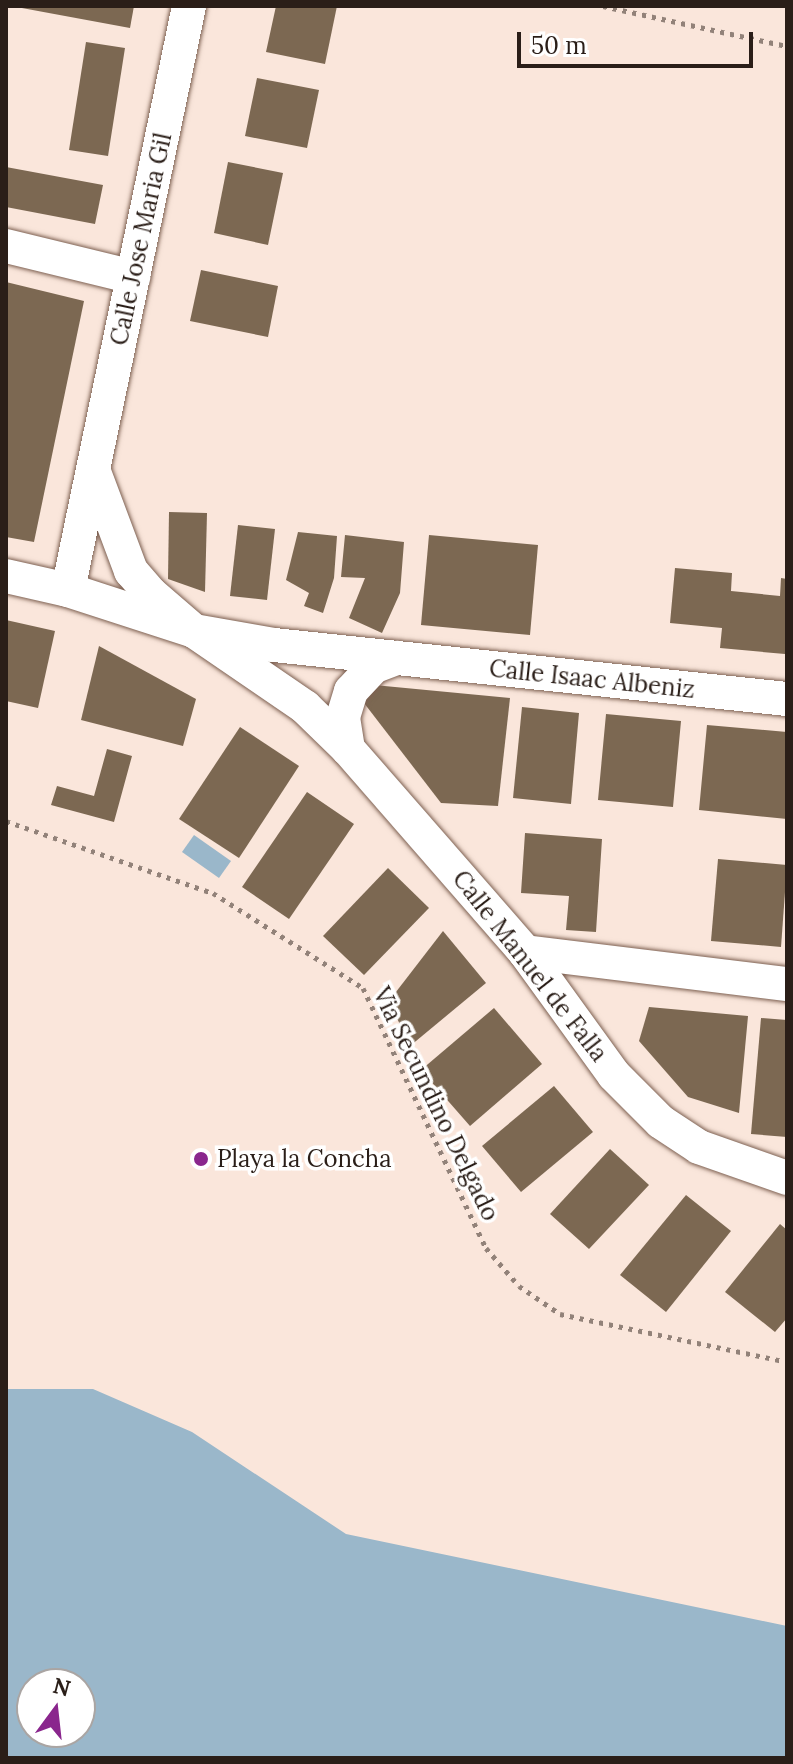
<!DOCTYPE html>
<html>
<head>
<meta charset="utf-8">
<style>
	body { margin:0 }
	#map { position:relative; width:793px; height:1764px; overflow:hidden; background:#fae6db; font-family:Lora,serif }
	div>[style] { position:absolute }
	.water>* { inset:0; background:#9ab7ca }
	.building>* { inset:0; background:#7c6852 }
	.path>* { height:5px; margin-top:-2.5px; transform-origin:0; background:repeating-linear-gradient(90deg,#928279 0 4px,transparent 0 10px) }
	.roads { filter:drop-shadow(0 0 2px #7d6051) drop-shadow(0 0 2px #7d6051) }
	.minor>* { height:34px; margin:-17px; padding:0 17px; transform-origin:17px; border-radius:17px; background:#fff }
	.dots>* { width:22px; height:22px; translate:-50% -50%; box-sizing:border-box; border:4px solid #fff; border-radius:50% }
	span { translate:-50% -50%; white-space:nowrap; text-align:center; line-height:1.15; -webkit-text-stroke:7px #fff; paint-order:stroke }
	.street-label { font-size:24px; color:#2a1e18 }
	.poi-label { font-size:24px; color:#2a1e18 }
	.left { translate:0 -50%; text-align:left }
	.frame { position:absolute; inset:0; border:8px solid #2a1e18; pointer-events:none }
	.north { position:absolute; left:16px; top:1668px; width:80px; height:80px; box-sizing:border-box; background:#fff; border:2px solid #aaa5a3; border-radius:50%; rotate:15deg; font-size:22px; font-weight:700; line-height:32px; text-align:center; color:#2a1e18 }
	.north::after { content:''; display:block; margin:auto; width:28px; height:36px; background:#8a268d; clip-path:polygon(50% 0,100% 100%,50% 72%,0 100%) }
	.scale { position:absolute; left:517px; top:32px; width:236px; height:36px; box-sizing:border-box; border:4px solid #2a1e18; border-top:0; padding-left:10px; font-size:24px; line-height:28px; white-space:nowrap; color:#2a1e18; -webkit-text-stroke:6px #fff; paint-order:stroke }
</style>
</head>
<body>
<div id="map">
	<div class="water">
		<div style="clip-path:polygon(194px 835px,231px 861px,219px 878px,182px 852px)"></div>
		<div style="clip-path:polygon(evenodd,6px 1389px,93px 1389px,192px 1432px,346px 1534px,787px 1626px,787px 1758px,6px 1758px,6px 1389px,32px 1684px,80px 1684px,80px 1732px,32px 1732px,32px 1684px)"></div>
	</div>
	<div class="building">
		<div style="clip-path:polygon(11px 6px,134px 6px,130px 28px)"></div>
		<div style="clip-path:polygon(276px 6px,337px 6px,325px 64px,266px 52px)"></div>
		<div style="clip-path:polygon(86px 42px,125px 48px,108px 156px,69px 150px)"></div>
		<div style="clip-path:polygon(257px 78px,319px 90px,307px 148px,245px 136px)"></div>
		<div style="clip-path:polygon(228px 162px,283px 173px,268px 245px,214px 233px)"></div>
		<div style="clip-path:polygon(6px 167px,103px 185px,95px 224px,6px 207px)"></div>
		<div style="clip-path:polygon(201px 270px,278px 286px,268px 337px,190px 321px)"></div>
		<div style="clip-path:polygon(6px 282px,84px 301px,34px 542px,6px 537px)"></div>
		<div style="clip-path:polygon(169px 512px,207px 513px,205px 592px,168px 579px)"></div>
		<div style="clip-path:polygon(238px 525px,275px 529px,267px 600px,230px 596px)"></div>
		<div style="clip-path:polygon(298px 532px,337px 536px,334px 578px,323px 613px,304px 606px,309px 593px,286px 580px)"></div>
		<div style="clip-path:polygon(345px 535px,404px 542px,400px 593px,382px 633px,349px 618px,365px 578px,341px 577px)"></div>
		<div style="clip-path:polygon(429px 535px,538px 545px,530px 635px,421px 625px)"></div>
		<div style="clip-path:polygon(675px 568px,732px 573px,731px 591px,780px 596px,781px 578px,787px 579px,785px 654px,720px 648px,722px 628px,670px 623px)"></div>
		<div style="clip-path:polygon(6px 620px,55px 631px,38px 708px,6px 701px)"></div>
		<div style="clip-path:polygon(99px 646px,196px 699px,183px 746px,81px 720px)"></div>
		<div style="clip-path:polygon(374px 685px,510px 698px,498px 806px,441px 803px,364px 703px)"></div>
		<div style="clip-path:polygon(522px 707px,579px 713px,571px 804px,513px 798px)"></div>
		<div style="clip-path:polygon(606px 714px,681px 721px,673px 807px,598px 800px)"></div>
		<div style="clip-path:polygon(707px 725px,787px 732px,787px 819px,699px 810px)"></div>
		<div style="clip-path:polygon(240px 727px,299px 766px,239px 858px,179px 819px)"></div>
		<div style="clip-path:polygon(107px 749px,132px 756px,114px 822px,51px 805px,57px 786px,94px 796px)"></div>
		<div style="clip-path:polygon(307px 792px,354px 824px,289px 919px,242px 887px)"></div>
		<div style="clip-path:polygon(525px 833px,602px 839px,596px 932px,566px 930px,569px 896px,521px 893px)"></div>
		<div style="clip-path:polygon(718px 859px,787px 865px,781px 947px,711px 941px)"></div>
		<div style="clip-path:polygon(388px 868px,429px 908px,364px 975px,323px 936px)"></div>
		<div style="clip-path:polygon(443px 931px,486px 983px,410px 1046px,389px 1001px)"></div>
		<div style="clip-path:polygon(649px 1007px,748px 1016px,739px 1113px,688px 1097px,639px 1041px)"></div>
		<div style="clip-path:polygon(494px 1008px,542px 1064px,470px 1126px,421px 1070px)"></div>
		<div style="clip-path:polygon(761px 1018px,787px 1020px,787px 1137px,751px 1134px)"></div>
		<div style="clip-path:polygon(554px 1086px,593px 1132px,521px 1192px,482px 1146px)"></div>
		<div style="clip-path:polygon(610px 1149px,649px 1185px,589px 1249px,550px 1214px)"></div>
		<div style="clip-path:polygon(686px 1195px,731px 1231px,666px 1312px,620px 1275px)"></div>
		<div style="clip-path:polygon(780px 1224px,787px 1230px,787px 1318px,775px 1332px,725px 1292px)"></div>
	</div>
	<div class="path">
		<div style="left:603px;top:6px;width:188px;rotate:12.3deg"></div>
		<div style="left:6px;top:821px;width:219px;rotate:19.2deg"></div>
		<div style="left:213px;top:893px;width:178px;rotate:32.3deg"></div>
		<div style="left:363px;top:988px;width:288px;rotate:64.7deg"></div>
		<div style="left:486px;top:1248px;width:50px;rotate:49deg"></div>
		<div style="left:519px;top:1286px;width:50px;rotate:34.3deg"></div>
		<div style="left:560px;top:1314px;width:232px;rotate:11.9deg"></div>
	</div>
	<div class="roads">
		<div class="minor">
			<div style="left:6px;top:246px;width:131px;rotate:13.7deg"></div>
			<div style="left:94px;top:472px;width:106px;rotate:69.5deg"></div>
			<div style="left:131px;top:571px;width:30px;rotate:49deg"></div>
			<div style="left:151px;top:594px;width:57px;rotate:40.7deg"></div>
			<div style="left:194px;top:631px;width:135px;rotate:34.4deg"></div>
			<div style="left:305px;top:707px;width:60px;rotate:44.3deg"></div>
			<div style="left:348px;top:749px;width:269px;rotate:48.9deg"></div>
			<div style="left:525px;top:952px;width:152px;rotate:54.1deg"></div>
			<div style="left:614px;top:1075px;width:66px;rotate:45deg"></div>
			<div style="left:661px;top:1122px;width:45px;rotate:33.3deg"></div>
			<div style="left:699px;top:1147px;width:93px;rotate:19.4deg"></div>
			<div style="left:6px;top:576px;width:64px;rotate:12.7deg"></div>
			<div style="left:68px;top:590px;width:133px;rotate:18deg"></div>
			<div style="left:194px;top:631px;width:81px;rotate:9.9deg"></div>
			<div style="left:274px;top:645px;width:516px;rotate:6.01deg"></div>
			<div style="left:68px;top:590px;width:596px;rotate:-78.29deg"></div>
			<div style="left:348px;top:749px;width:32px;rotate:-99deg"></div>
			<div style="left:343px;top:717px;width:27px;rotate:-73deg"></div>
			<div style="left:351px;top:691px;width:33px;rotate:-47deg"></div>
			<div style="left:373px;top:667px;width:26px;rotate:-21deg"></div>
			<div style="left:525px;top:952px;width:264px;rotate:7deg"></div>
		</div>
	</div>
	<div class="dots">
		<div style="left:201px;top:1159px;background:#8a268d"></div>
	</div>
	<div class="street-label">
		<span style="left:141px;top:239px;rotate:-78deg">Calle Jose Maria Gil</span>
		<span style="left:592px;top:679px;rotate:6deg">Calle Isaac Albeniz</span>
		<span style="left:530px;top:966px;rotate:52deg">Calle Manuel de Falla</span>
		<span style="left:436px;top:1104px;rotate:64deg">Via Secundino Delgado</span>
	</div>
	<div class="poi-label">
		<span class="left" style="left:217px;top:1159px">Playa la Concha</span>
	</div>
	<div class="frame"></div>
	<div class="north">N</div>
	<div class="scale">50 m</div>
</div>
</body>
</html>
